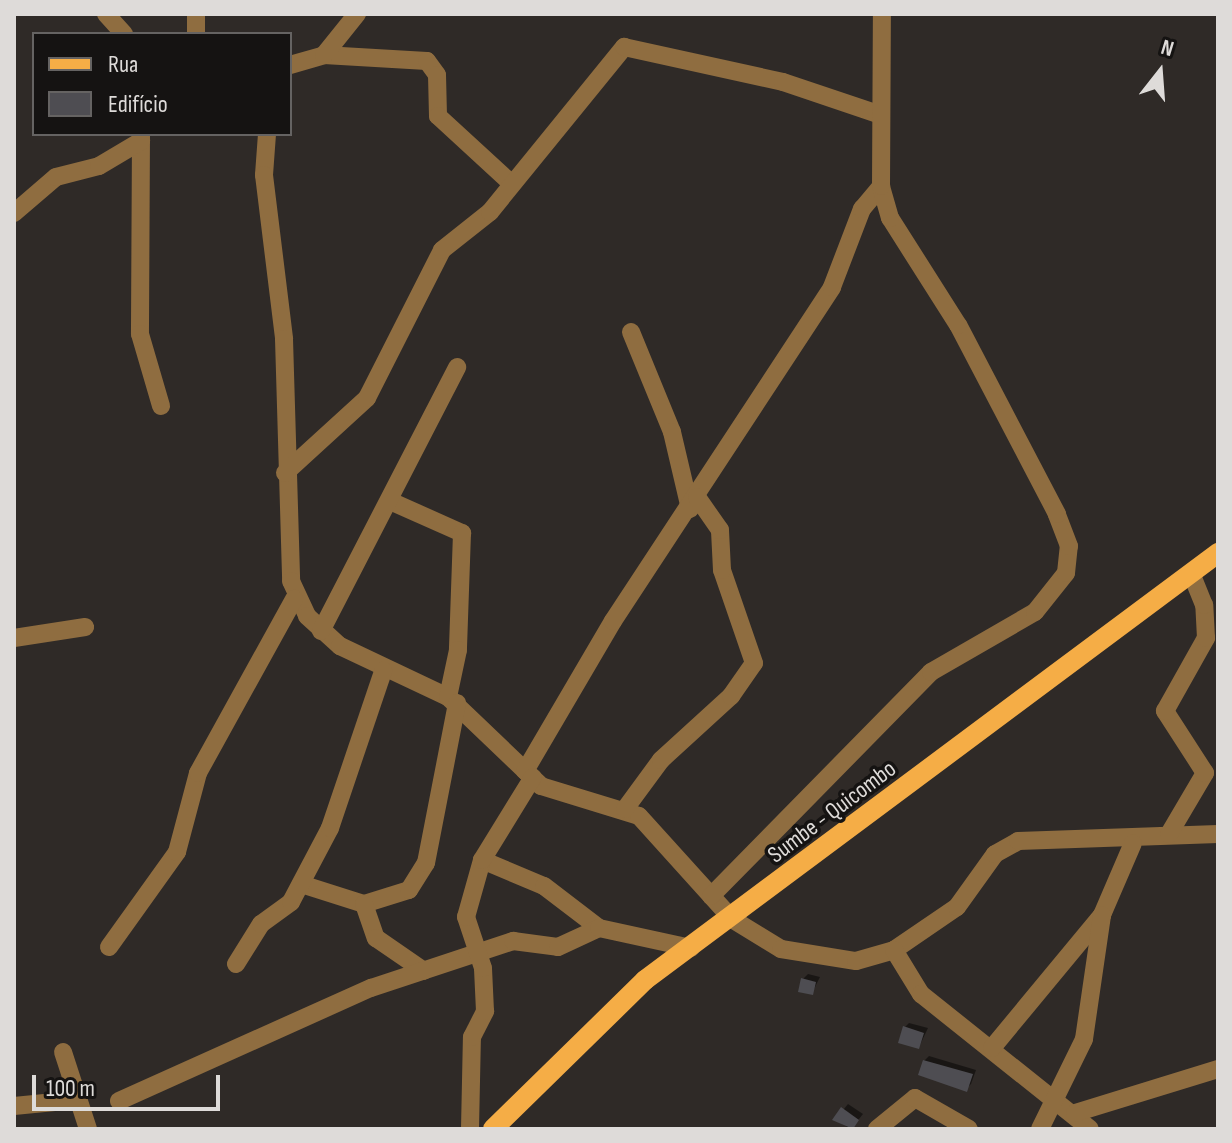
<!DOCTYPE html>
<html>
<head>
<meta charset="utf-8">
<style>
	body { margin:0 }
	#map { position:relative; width:1232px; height:1143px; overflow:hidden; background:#2f2a27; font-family:"Sofia Sans Condensed",sans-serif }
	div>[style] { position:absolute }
	.shadow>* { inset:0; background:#0007 }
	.building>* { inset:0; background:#4e4d52 }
	.minor>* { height:18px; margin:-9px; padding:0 9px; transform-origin:9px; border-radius:9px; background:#8f6d40 }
	.major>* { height:20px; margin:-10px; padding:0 10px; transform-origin:10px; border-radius:10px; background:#f5ad46 }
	span { translate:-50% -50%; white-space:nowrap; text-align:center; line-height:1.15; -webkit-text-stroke:7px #151312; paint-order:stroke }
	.street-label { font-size:24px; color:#dedbd9 }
	.frame { position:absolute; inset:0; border:16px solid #dedbd9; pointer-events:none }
	.legend { position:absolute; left:32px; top:32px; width:260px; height:104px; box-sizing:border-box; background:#151312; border:2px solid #656362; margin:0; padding:10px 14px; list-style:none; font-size:24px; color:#dedbd9 }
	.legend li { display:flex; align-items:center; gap:16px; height:40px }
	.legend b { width:40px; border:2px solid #656362 }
	.north { position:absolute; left:1120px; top:32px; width:80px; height:80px; -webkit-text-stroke:6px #151312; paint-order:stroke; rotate:17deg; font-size:22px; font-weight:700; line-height:32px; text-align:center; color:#dedbd9 }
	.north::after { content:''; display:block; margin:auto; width:28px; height:36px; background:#dedbd9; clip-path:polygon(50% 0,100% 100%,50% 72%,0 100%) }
	.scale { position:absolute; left:32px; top:1075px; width:188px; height:36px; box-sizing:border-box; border:4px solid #dedbd9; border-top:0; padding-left:10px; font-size:24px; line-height:28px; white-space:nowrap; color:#dedbd9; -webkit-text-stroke:6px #151312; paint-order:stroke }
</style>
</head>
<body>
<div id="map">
	<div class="shadow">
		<div style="clip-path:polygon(808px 974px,820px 977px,812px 993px,803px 979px)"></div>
		<div style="clip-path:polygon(909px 1023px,928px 1028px,919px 1047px,905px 1027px)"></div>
		<div style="clip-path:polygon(929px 1056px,976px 1070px,971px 1084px,966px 1089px,924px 1061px)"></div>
		<div style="clip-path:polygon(848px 1104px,863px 1114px,851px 1129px,835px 1120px)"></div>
	</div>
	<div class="building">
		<div style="clip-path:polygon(801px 978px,816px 982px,813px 995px,798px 992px)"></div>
		<div style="clip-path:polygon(903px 1026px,924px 1033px,919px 1049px,898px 1043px)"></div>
		<div style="clip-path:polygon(923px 1060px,973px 1074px,967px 1092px,918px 1075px)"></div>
		<div style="clip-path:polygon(841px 1107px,859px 1120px,853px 1129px,832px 1120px)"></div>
	</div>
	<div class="minor">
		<div style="left:106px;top:14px;width:27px;rotate:48deg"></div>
		<div style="left:196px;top:34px;width:20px;rotate:-90deg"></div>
		<div style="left:324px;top:55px;width:103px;rotate:3.3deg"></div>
		<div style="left:427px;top:61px;width:17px;rotate:54deg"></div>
		<div style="left:437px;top:75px;width:41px;rotate:88.6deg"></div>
		<div style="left:438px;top:116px;width:100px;rotate:42.6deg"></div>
		<div style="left:290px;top:65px;width:35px;rotate:-16deg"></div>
		<div style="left:324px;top:55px;width:53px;rotate:-51.2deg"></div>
		<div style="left:141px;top:134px;width:200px;rotate:90.3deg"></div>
		<div style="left:140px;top:334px;width:75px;rotate:73.7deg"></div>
		<div style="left:267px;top:134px;width:41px;rotate:94.2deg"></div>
		<div style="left:264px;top:175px;width:165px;rotate:83deg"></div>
		<div style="left:284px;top:339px;width:242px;rotate:88.3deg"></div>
		<div style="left:291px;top:581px;width:38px;rotate:65deg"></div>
		<div style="left:307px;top:616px;width:45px;rotate:42.3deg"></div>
		<div style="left:340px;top:646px;width:119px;rotate:25.3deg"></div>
		<div style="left:448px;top:697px;width:129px;rotate:43.7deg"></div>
		<div style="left:541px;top:786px;width:102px;rotate:17deg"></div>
		<div style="left:639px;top:816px;width:139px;rotate:47.9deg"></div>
		<div style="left:732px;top:919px;width:57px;rotate:31.5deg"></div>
		<div style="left:781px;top:949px;width:76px;rotate:9.1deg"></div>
		<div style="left:856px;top:961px;width:40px;rotate:-16deg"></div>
		<div style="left:894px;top:950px;width:76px;rotate:-34.3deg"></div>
		<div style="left:957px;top:907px;width:65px;rotate:-54.4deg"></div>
		<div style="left:995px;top:854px;width:26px;rotate:-29deg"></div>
		<div style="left:1018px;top:841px;width:200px;rotate:-2deg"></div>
		<div style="left:14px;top:213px;width:55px;rotate:-40.6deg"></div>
		<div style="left:56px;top:177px;width:44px;rotate:-14.3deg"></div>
		<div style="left:99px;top:166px;width:49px;rotate:-30.8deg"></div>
		<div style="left:631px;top:332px;width:108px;rotate:67.7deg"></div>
		<div style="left:672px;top:432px;width:79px;rotate:76.8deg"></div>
		<div style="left:285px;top:473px;width:111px;rotate:-42.4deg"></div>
		<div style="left:367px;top:398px;width:166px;rotate:-63.1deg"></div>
		<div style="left:442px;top:250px;width:61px;rotate:-38.4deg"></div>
		<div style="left:490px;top:212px;width:213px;rotate:-50.9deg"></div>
		<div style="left:624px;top:47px;width:163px;rotate:12.4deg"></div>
		<div style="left:783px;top:82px;width:103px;rotate:18.6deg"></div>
		<div style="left:390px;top:501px;width:79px;rotate:24deg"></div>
		<div style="left:462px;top:533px;width:117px;rotate:92deg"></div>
		<div style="left:458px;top:650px;width:48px;rotate:102deg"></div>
		<div style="left:321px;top:631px;width:297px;rotate:-62.7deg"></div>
		<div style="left:14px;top:638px;width:72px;rotate:-8.8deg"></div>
		<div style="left:525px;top:771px;width:174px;rotate:-59.6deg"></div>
		<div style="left:613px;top:621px;width:399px;rotate:-56.7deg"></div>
		<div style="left:832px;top:287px;width:84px;rotate:-69deg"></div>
		<div style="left:862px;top:209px;width:30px;rotate:-50deg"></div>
		<div style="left:625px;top:809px;width:61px;rotate:-53.7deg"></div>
		<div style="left:661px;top:760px;width:95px;rotate:-42.4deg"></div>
		<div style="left:731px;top:696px;width:40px;rotate:-55.1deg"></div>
		<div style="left:754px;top:663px;width:98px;rotate:-109deg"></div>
		<div style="left:722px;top:570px;width:40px;rotate:-92.9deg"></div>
		<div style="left:720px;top:530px;width:40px;rotate:-124.9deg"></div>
		<div style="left:1169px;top:834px;width:71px;rotate:-59.5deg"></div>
		<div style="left:1205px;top:773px;width:74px;rotate:-122.8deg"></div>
		<div style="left:1165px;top:711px;width:84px;rotate:-60.7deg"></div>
		<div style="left:1206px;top:638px;width:33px;rotate:-93deg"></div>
		<div style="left:1204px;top:605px;width:35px;rotate:-112deg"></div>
		<div style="left:482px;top:860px;width:67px;rotate:22.8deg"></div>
		<div style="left:544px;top:886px;width:69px;rotate:37.4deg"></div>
		<div style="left:301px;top:884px;width:66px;rotate:17.6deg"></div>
		<div style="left:364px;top:904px;width:47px;rotate:-17.3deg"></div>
		<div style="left:409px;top:890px;width:32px;rotate:-58deg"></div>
		<div style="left:426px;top:863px;width:163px;rotate:-79deg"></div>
		<div style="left:711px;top:896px;width:314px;rotate:-45.5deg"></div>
		<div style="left:931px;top:672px;width:120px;rotate:-30deg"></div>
		<div style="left:1035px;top:612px;width:50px;rotate:-51.5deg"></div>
		<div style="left:1066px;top:573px;width:27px;rotate:-84deg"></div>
		<div style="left:1069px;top:546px;width:34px;rotate:-111deg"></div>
		<div style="left:1057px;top:514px;width:213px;rotate:-117.6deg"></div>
		<div style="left:958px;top:325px;width:127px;rotate:-122.4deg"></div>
		<div style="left:890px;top:218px;width:33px;rotate:-106deg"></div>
		<div style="left:881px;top:186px;width:172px;rotate:-89.7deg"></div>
		<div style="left:364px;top:904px;width:36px;rotate:71deg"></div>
		<div style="left:376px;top:938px;width:58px;rotate:34.5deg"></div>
		<div style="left:109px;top:947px;width:117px;rotate:-54.4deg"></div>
		<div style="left:177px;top:852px;width:82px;rotate:-75.1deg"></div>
		<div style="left:198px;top:773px;width:199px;rotate:-61.1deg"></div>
		<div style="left:894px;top:950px;width:52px;rotate:58.5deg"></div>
		<div style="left:921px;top:994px;width:216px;rotate:38.6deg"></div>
		<div style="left:236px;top:964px;width:47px;rotate:-58deg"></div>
		<div style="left:261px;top:924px;width:37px;rotate:-36deg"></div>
		<div style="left:291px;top:902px;width:84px;rotate:-62.2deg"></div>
		<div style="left:330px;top:828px;width:166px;rotate:-71.3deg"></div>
		<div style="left:992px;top:1048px;width:173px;rotate:-50.4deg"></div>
		<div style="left:1102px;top:915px;width:78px;rotate:-66.7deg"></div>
		<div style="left:63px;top:1052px;width:81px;rotate:72deg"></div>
		<div style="left:119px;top:1101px;width:276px;rotate:-24.2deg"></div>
		<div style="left:371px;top:988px;width:150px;rotate:-18.3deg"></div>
		<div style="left:513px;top:941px;width:45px;rotate:7.6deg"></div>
		<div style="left:558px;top:947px;width:45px;rotate:-24.9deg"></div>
		<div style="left:599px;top:928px;width:94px;rotate:12.3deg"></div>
		<div style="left:14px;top:1106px;width:61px;rotate:-5.6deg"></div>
		<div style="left:1075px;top:1113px;width:150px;rotate:-17.1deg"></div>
		<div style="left:470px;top:1129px;width:92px;rotate:-88.8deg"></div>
		<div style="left:472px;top:1037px;width:29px;rotate:-63deg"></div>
		<div style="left:485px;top:1011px;width:43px;rotate:-92.7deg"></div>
		<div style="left:483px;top:968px;width:54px;rotate:-108.4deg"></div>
		<div style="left:466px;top:917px;width:59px;rotate:-74.3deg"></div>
		<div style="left:482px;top:860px;width:97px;rotate:-58.4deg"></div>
		<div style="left:877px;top:1129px;width:49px;rotate:-39.2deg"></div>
		<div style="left:915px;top:1098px;width:62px;rotate:29.9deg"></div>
		<div style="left:1040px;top:1129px;width:100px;rotate:-63.9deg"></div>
		<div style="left:1084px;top:1039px;width:125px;rotate:-81.7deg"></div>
	</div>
	<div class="major">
		<div style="left:493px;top:1129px;width:213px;rotate:-44.4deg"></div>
		<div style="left:645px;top:980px;width:715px;rotate:-36.69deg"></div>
	</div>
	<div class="street-label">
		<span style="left:832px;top:812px;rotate:-37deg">Sumbe - Quicombo</span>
	</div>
	<div class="frame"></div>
	<ul class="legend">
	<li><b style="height:10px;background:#f5ad46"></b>Rua</li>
	<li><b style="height:22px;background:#4e4d52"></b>Edifício</li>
	</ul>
	<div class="north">N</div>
	<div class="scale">100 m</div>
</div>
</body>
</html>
